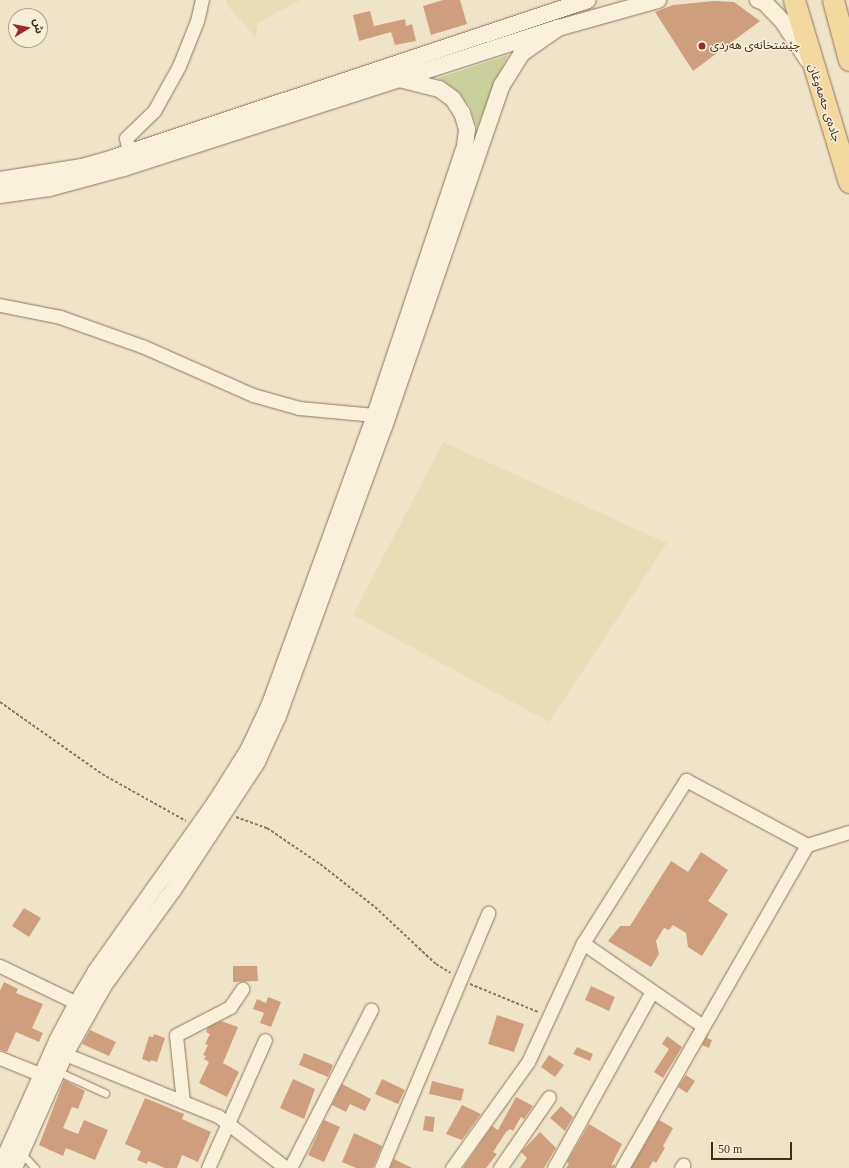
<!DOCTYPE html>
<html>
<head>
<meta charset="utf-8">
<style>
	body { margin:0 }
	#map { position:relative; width:849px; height:1168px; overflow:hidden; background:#f0e4c8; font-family:"Times New Roman","Noto Sans Arabic",serif }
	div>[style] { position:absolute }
	.farmland>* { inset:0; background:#e6deb5 }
	.green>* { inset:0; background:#c9cf9b }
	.building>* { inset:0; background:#cf9f7d }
	.path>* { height:2px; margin-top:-1px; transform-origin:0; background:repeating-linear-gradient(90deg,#8d765c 0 3px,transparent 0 5px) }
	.roads { filter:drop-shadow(0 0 1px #8d765c) drop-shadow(0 0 1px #8d765c) }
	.service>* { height:7px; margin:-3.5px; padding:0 3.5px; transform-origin:3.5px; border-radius:3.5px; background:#faf1dc }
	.minor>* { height:13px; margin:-6.5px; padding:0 6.5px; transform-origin:6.5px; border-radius:6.5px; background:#faf1dc }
	.tertiary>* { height:16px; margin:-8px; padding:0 8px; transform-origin:8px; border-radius:8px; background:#faf1dc }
	.primary>* { height:21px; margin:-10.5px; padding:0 10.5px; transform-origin:10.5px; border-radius:10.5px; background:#f3d9a0 }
	.dots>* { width:11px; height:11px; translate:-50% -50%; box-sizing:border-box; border:2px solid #f7eed8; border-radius:50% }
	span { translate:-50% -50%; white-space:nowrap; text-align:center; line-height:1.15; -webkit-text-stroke:3px #f7eed8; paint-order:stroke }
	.poi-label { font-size:12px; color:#3d2e20 }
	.left { translate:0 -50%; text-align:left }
	.street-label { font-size:12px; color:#3d2e20 }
	.north { position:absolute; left:8px; top:8px; width:40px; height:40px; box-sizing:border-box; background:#f7eed8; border:1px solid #ada18e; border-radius:50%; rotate:80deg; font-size:11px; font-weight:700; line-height:16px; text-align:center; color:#3d2e20 }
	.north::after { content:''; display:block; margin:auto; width:14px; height:18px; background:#9e2a2b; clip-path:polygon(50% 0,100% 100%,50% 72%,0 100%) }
	.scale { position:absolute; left:711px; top:1142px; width:81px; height:18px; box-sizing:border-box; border:2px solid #3d2e20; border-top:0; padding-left:5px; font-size:12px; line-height:14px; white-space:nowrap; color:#3d2e20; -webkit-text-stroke:3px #f7eed8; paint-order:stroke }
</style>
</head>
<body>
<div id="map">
	<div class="farmland">
		<div style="clip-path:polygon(226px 0,300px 0,258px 23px,256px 38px,227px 5px)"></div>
		<div style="clip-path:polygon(443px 442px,667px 543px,549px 722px,353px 615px)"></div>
	</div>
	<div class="green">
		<div style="clip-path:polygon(508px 55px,500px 72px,477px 128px,470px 107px,456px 90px,438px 78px)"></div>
	</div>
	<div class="building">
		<div style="clip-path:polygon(443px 0,460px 0,467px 24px,431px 35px,423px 6px)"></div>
		<div style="clip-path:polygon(714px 1px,734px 2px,760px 21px,693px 71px,655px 12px,673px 5px)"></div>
		<div style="clip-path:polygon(370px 11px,374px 26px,405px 19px,406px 26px,412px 24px,416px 41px,395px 45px,391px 32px,359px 41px,353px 15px)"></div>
		<div style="clip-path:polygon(701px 852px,728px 870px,708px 901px,728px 914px,702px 956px,688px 947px,686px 933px,673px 925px,669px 930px,664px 928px,656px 941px,659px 954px,651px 967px,608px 941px,620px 926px,630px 926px,671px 861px,688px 872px)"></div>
		<div style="clip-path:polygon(24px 908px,41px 918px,29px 937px,12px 926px)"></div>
		<div style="clip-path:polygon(233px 966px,257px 966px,258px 981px,233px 982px)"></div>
		<div style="clip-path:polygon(4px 982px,18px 989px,16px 993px,43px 1004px,32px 1028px,43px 1033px,39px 1042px,16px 1032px,7px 1052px,0 1050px,0 991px)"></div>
		<div style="clip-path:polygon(591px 986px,615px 997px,609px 1011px,585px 1000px)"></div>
		<div style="clip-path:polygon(268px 997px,281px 1002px,271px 1027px,260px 1023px,264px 1013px,253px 1009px,257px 999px,266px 1003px)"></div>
		<div style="clip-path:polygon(497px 1015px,524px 1024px,514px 1052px,488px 1044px)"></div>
		<div style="clip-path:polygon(221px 1021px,238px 1027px,223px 1063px,239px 1072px,227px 1097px,199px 1083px,209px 1062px,204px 1059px,206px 1056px,203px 1055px,208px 1045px,205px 1044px,210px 1034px,206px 1032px,208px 1027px)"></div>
		<div style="clip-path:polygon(90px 1030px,116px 1042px,109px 1056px,82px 1044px)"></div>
		<div style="clip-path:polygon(709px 1032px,707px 1038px,712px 1040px,709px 1048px,702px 1045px)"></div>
		<div style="clip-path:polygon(154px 1034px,165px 1038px,157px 1062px,151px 1060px,150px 1062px,142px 1059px,149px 1036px,153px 1037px)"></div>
		<div style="clip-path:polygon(667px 1036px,682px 1047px,663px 1078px,654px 1072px,669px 1049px,662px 1044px)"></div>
		<div style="clip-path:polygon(577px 1047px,593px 1054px,590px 1061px,573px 1054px)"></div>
		<div style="clip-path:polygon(304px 1053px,333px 1065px,328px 1077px,299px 1065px)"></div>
		<div style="clip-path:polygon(549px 1055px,564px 1065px,555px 1077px,541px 1067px)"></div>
		<div style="clip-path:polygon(686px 1075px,695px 1081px,687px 1093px,678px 1087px)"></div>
		<div style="clip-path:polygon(293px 1079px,315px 1089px,304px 1119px,280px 1108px)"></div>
		<div style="clip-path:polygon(382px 1079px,405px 1090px,398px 1104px,375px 1094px)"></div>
		<div style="clip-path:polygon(64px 1080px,85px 1091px,78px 1109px,72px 1107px,63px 1128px,78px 1134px,84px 1120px,108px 1130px,95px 1160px,66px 1148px,63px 1156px,39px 1145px)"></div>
		<div style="clip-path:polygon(432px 1081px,464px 1089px,461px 1101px,429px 1094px)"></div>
		<div style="clip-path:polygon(342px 1084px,371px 1099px,365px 1111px,350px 1104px,346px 1112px,332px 1105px)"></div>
		<div style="clip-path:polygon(516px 1097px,533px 1106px,524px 1119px,521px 1117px,513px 1131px,510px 1129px,506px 1132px,493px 1152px,497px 1154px,486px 1168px,463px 1168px,492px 1126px,498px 1130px)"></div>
		<div style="clip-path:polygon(145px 1098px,184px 1114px,182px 1119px,211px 1132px,198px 1162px,182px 1155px,177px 1168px,165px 1168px,148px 1161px,147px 1164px,137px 1160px,141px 1151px,125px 1144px)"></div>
		<div style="clip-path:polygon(462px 1105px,481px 1114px,462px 1140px,446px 1134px)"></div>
		<div style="clip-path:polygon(561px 1106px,573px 1117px,565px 1131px,550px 1118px)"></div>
		<div style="clip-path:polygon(425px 1116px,435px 1117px,433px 1132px,423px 1130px)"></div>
		<div style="clip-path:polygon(324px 1120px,340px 1127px,324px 1162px,308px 1155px)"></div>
		<div style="clip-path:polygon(659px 1120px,673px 1128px,663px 1146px,665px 1148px,656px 1163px,653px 1161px,649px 1168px,631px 1168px)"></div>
		<div style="clip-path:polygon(589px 1124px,622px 1144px,611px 1166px,615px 1164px,614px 1168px,566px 1168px,569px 1164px,567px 1162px)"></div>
		<div style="clip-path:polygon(540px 1132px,556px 1148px,544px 1168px,520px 1168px,527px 1158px,521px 1152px)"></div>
		<div style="clip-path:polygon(354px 1133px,382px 1146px,373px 1168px,356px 1168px,342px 1162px)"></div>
		<div style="clip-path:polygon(394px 1159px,412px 1168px,390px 1168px)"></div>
	</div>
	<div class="path">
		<div style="left:0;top:702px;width:125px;rotate:35.2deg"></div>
		<div style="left:102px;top:774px;width:96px;rotate:29.2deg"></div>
		<div style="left:236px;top:817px;width:33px;rotate:20deg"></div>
		<div style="left:267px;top:828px;width:64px;rotate:34.2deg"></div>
		<div style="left:320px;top:864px;width:70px;rotate:38deg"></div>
		<div style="left:375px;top:907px;width:83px;rotate:43.1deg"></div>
		<div style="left:436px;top:964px;width:17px;rotate:31deg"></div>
		<div style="left:470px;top:984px;width:74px;rotate:22.4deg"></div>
	</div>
	<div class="roads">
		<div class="service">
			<div style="left:57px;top:1071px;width:53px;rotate:24.6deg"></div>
			<div style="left:21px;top:1153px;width:21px;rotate:47deg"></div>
		</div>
		<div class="minor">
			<div style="left:129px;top:152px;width:14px;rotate:-102deg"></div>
			<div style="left:126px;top:138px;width:39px;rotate:-44deg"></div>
			<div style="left:154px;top:111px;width:51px;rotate:-60.9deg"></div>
			<div style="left:179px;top:66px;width:48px;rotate:-68.2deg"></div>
			<div style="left:197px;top:21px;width:22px;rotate:-77deg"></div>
			<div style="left:0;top:305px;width:61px;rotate:11.3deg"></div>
			<div style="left:60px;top:317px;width:87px;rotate:19.5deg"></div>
			<div style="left:142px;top:346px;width:121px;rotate:23.8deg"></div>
			<div style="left:253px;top:395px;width:48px;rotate:15.8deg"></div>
			<div style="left:299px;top:408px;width:76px;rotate:5.3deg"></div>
			<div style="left:583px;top:943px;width:146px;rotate:34.7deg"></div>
			<div style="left:0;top:966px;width:85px;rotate:25.7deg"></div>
			<div style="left:65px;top:1054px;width:165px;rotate:22.1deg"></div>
			<div style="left:218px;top:1116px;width:86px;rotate:37.4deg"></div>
			<div style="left:0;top:1058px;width:45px;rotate:22deg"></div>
			<div style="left:183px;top:1102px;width:67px;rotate:-96deg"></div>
			<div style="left:176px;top:1035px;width:61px;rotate:-27.4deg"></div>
			<div style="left:230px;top:1007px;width:22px;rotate:-56deg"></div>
			<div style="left:208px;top:1168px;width:140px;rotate:-66deg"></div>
			<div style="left:290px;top:1168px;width:178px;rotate:-62.9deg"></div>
			<div style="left:381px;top:1168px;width:277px;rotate:-67.2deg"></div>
			<div style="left:452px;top:1168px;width:130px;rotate:-54.4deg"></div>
			<div style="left:528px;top:1062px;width:131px;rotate:-65.2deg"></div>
			<div style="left:583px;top:943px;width:193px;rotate:-57.7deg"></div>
			<div style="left:686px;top:780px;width:137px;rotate:28.2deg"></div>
			<div style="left:500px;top:1168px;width:86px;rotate:-55.4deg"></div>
			<div style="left:554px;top:1168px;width:202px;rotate:-61deg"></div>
			<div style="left:622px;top:1168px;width:372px;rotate:-60.2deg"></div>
			<div style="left:807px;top:845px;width:44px;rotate:-17.2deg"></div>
			<div style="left:681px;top:1168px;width:4px;rotate:-56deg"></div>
		</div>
		<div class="tertiary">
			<div style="left:758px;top:0;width:6px;rotate:18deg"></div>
			<div style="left:764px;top:2px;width:28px;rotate:46deg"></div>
			<div style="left:783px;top:22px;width:44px;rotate:57deg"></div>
			<div style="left:0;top:180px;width:83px;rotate:-9deg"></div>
			<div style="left:82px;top:167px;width:35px;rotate:-16deg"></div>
			<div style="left:116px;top:157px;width:497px;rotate:-18.4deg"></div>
			<div style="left:0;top:195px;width:50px;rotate:-8deg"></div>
			<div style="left:50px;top:188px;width:77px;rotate:-15.1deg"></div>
			<div style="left:124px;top:168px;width:456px;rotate:-17.9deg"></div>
			<div style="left:558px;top:28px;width:104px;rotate:-15.6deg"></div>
			<div style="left:0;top:1168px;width:139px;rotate:-65.8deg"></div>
			<div style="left:57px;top:1041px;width:43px;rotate:-62.2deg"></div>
			<div style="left:77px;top:1003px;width:37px;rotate:-59deg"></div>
			<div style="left:96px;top:971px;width:206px;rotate:-54.7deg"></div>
			<div style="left:215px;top:803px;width:64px;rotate:-57.8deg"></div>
			<div style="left:249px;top:749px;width:50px;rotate:-65deg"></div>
			<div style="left:270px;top:704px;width:307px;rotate:-70deg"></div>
			<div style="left:375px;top:415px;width:284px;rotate:-71.5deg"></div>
			<div style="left:465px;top:146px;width:17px;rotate:-83deg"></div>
			<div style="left:467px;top:129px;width:17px;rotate:-107deg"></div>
			<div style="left:462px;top:113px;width:17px;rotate:-123deg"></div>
			<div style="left:453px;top:99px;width:17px;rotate:-144deg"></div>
			<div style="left:439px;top:89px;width:41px;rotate:-166deg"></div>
			<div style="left:14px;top:1168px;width:125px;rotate:-65.9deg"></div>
			<div style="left:65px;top:1054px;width:79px;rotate:-60.5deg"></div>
			<div style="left:104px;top:985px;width:117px;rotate:-54deg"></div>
			<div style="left:173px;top:890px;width:153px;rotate:-56.7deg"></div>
			<div style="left:257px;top:762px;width:51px;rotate:-65.5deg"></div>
			<div style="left:278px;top:716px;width:308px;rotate:-69.9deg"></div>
			<div style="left:384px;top:427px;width:362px;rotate:-71deg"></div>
			<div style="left:502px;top:85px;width:36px;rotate:-58deg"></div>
			<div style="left:521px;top:54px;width:45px;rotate:-35.1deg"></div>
		</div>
		<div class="primary">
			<div style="left:794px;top:0;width:190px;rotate:73.2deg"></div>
			<div style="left:833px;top:0;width:62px;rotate:75.1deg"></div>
		</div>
	</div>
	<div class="dots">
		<div style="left:702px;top:46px;background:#9e2a2b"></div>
	</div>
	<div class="poi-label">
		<span class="left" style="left:710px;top:46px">چێشتخانەی هەردی</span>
	</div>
	<div class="street-label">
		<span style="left:824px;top:103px;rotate:72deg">جادەی حەمەوغان</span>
	</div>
	<div class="north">ش</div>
	<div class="scale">50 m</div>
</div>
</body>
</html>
